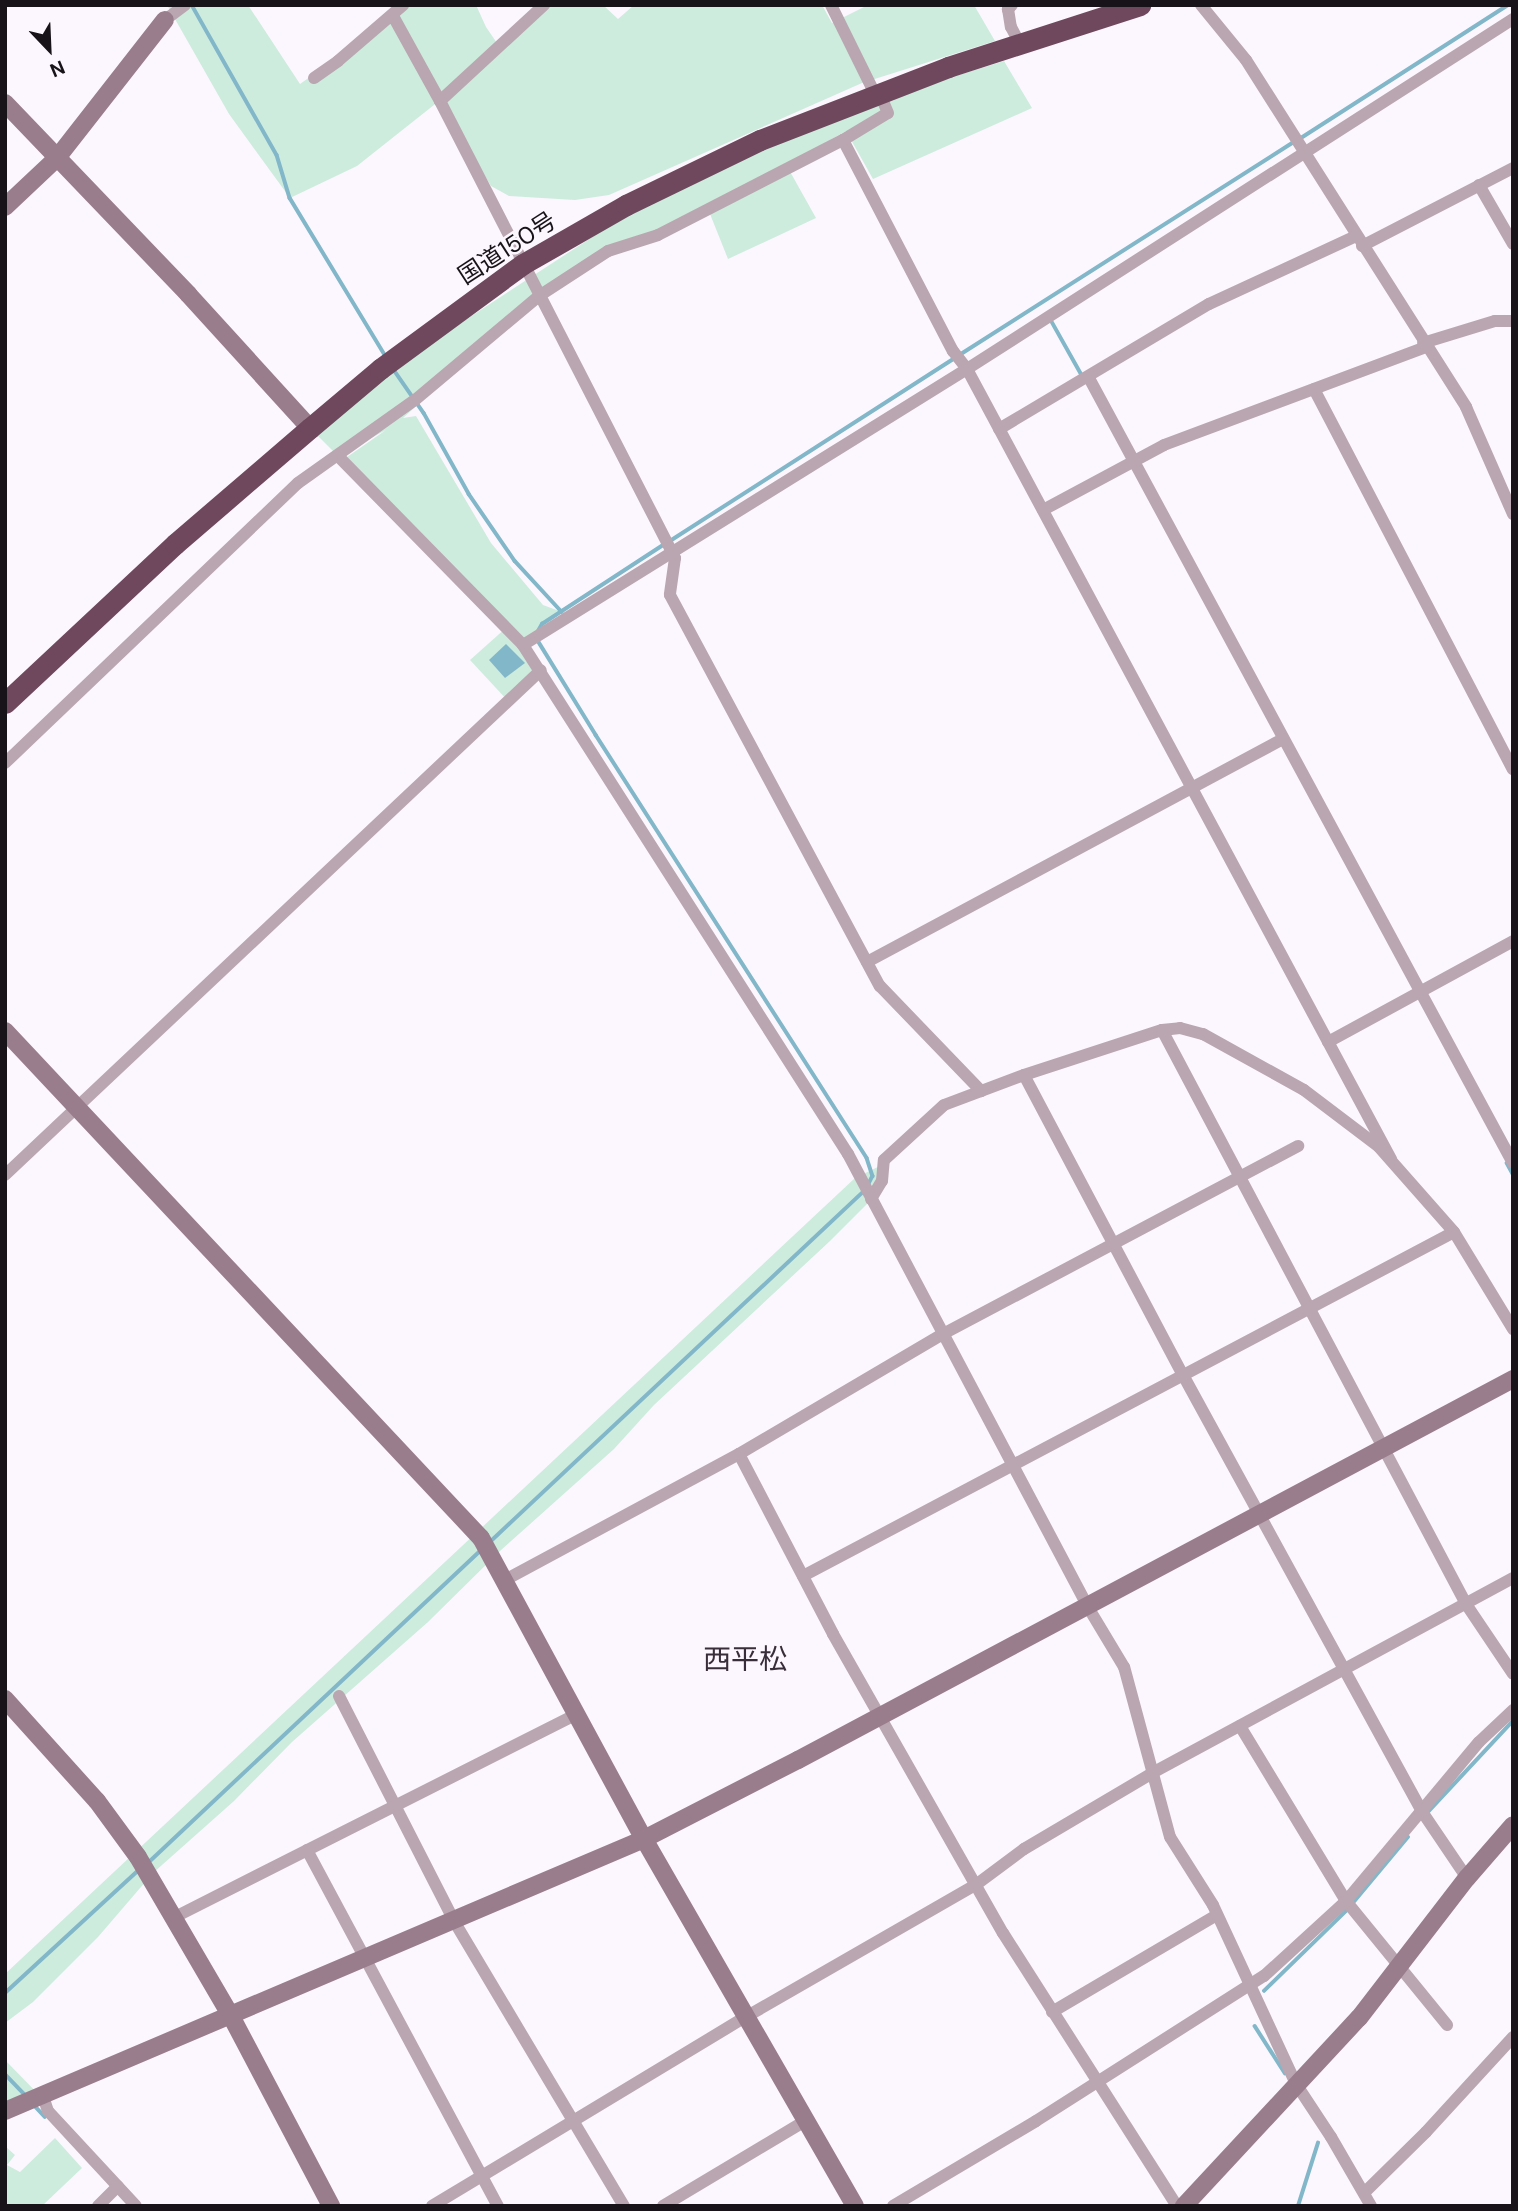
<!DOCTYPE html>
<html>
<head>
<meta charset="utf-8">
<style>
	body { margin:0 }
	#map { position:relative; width:1518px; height:2211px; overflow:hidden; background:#fcf7fe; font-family:"DM Sans","Noto Sans JP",sans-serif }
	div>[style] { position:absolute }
	.green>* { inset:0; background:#cdecdd }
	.water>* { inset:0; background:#82b7c9 }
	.stream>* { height:3.5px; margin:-1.75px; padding:0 1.75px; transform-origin:1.75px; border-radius:1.75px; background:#82b7c9 }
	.street>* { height:12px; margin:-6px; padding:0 6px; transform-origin:6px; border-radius:6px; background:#baa6b0 }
	.secondary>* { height:18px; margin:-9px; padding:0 9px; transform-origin:9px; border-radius:9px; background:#9a7d8d }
	.highway>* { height:21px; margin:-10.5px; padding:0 10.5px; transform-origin:10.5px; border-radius:10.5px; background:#6f485e }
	span { translate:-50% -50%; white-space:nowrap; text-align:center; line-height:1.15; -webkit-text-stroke:5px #fcf7fe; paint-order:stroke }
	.street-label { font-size:24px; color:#171318 }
	.quarter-label { font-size:28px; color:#382e3a }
	.frame { position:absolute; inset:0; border:7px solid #171318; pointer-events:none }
	.north { position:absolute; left:14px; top:14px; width:70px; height:70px; -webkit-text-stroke:5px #fcf7fe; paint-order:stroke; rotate:157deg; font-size:19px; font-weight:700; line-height:28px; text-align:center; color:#171318 }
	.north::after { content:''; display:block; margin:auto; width:24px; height:32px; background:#171318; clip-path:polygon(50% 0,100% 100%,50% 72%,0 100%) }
</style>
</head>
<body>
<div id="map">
	<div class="green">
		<div style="clip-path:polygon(167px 5px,248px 5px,300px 84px,382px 25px,401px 5px,476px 5px,486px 27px,499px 46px,551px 5px,603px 5px,618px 19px,634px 5px,822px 5px,832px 23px,868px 5px,974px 5px,995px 41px,862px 83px,609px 195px,575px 200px,509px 196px,491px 186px,439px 101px,357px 166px,290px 198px,229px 114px)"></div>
		<div style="clip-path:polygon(1004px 61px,1032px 108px,873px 179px,846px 131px,721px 202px,788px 168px,816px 218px,728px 259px,708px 209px,608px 251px,539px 296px,403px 418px,416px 416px,491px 543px,543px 605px,562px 612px,524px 640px,347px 457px,386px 430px,338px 456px,310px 428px,346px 398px,603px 230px,693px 181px,872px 102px)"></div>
		<div style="clip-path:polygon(507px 627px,541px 670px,508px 701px,470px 660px)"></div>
		<div style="clip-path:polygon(882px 1165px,877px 1194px,830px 1241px,654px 1405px,614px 1449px,500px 1551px,428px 1622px,292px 1742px,234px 1801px,153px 1873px,98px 1937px,33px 2002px,5px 2023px,5px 1974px,855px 1178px)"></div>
		<div style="clip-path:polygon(5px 2060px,45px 2101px,5px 2112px)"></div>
		<div style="clip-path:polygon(55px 2138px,82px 2168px,42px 2206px,5px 2206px,5px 2146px,15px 2155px,7px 2165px,20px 2172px)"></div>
	</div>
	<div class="water">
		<div style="clip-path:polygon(506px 644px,525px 663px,505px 678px,489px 660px)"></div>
	</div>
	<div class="stream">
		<div style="left:192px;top:5px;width:172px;rotate:60.5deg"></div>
		<div style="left:277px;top:155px;width:45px;rotate:73.2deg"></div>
		<div style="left:290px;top:198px;width:184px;rotate:58.8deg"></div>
		<div style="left:1301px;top:138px;width:246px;rotate:-32.7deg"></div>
		<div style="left:1051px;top:320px;width:65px;rotate:60.7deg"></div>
		<div style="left:961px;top:354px;width:395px;rotate:-32.5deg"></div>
		<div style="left:392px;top:367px;width:56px;rotate:55.2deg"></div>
		<div style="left:424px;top:413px;width:93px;rotate:60.9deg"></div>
		<div style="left:469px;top:494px;width:81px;rotate:55.5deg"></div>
		<div style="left:515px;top:561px;width:69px;rotate:47.3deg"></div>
		<div style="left:670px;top:541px;width:339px;rotate:-32.7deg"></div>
		<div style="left:538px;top:631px;width:8px;rotate:-60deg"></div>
		<div style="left:542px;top:624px;width:145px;rotate:-33.1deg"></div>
		<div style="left:537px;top:639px;width:113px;rotate:58.4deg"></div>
		<div style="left:596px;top:735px;width:502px;rotate:57.35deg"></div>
		<div style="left:867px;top:1158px;width:19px;rotate:72deg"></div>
		<div style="left:873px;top:1176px;width:11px;rotate:117deg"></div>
		<div style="left:1507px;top:1163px;width:13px;rotate:61deg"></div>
		<div style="left:491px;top:1541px;width:510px;rotate:-43.17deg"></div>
		<div style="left:1428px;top:1812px;width:125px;rotate:-47deg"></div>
		<div style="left:149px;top:1862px;width:454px;rotate:-43.2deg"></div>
		<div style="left:1352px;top:1904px;width:87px;rotate:-50.1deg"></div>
		<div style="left:1264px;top:1991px;width:116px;rotate:-44.3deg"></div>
		<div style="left:5px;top:1993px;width:183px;rotate:-42.6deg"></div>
		<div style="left:1255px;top:2026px;width:56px;rotate:57.4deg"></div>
		<div style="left:5px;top:2074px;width:30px;rotate:46deg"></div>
		<div style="left:34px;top:2105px;width:16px;rotate:47deg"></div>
		<div style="left:1298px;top:2206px;width:66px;rotate:-72.4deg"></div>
	</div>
	<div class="street">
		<div style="left:831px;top:5px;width:99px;rotate:63.7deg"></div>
		<div style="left:1012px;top:5px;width:6px;rotate:135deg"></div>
		<div style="left:1008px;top:9px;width:18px;rotate:81deg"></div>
		<div style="left:1011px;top:27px;width:19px;rotate:62deg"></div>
		<div style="left:1201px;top:5px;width:71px;rotate:50.7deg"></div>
		<div style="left:1246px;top:60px;width:411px;rotate:57.6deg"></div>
		<div style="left:1466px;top:407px;width:117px;rotate:66.3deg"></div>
		<div style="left:393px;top:16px;width:97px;rotate:61.1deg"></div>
		<div style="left:440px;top:101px;width:514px;rotate:62.79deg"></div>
		<div style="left:675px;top:558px;width:37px;rotate:98deg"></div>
		<div style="left:670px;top:595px;width:444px;rotate:61.8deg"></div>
		<div style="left:880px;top:986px;width:146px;rotate:46.1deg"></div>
		<div style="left:165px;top:20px;width:25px;rotate:-37deg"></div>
		<div style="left:314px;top:78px;width:29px;rotate:-35deg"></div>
		<div style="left:338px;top:61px;width:86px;rotate:-40.7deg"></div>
		<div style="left:440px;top:101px;width:142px;rotate:-42.7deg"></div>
		<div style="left:843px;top:140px;width:238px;rotate:62.5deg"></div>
		<div style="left:953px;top:351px;width:23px;rotate:52deg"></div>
		<div style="left:967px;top:369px;width:897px;rotate:61.78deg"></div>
		<div style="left:1479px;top:185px;width:68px;rotate:60deg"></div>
		<div style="left:1362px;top:246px;width:170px;rotate:-27.3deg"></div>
		<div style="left:1423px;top:343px;width:75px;rotate:-17deg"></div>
		<div style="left:1495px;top:321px;width:18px"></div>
		<div style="left:1089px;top:378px;width:892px;rotate:61.63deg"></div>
		<div style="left:1314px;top:389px;width:429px;rotate:62.4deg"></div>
		<div style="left:999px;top:429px;width:244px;rotate:-30.8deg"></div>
		<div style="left:1209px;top:304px;width:162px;rotate:-24.8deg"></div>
		<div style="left:338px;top:456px;width:264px;rotate:45.6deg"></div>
		<div style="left:1043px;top:510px;width:137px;rotate:-28.2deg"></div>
		<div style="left:1164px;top:445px;width:280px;rotate:-20.5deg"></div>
		<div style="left:5px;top:763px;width:405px;rotate:-43.7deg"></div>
		<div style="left:298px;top:483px;width:143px;rotate:-35.4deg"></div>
		<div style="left:415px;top:400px;width:162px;rotate:-40deg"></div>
		<div style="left:539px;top:296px;width:82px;rotate:-33.1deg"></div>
		<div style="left:608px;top:251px;width:52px;rotate:-17.7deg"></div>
		<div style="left:658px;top:235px;width:208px;rotate:-27.2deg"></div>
		<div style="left:843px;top:140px;width:52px;rotate:-31deg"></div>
		<div style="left:888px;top:113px;width:23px;rotate:-113deg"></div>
		<div style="left:867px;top:962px;width:472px;rotate:-28.2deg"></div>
		<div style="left:1162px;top:1030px;width:650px;rotate:62.09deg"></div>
		<div style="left:1466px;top:1604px;width:84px;rotate:56.1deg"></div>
		<div style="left:1328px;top:1042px;width:211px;rotate:-28.6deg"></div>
		<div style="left:1024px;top:1075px;width:340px;rotate:62.1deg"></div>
		<div style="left:1183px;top:1375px;width:499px;rotate:61.3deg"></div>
		<div style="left:1423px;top:1813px;width:78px;rotate:55.9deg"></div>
		<div style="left:5px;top:1175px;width:736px;rotate:-43.29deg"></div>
		<div style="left:871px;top:1199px;width:21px;rotate:-59deg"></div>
		<div style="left:882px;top:1181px;width:21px;rotate:-85deg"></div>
		<div style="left:884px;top:1160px;width:81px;rotate:-42.5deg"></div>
		<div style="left:944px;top:1105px;width:85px;rotate:-20.6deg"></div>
		<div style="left:1024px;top:1075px;width:145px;rotate:-18.1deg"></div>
		<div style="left:1162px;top:1030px;width:18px;rotate:-6deg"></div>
		<div style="left:1180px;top:1028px;width:24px;rotate:15deg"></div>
		<div style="left:1203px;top:1034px;width:115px;rotate:29deg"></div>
		<div style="left:1304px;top:1090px;width:94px;rotate:37.2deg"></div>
		<div style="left:1379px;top:1147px;width:113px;rotate:48.6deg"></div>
		<div style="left:1454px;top:1232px;width:114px;rotate:58.7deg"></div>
		<div style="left:739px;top:1454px;width:203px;rotate:62.4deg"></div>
		<div style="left:833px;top:1634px;width:344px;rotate:60.4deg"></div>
		<div style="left:1003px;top:1933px;width:324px;rotate:57.5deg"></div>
		<div style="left:803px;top:1576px;width:736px;rotate:-27.85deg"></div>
		<div style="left:505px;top:1580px;width:266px;rotate:-28.3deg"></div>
		<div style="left:739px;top:1454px;width:237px;rotate:-30.5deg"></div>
		<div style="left:943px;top:1334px;width:402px;rotate:-27.9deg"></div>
		<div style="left:339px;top:1696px;width:253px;rotate:62.9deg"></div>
		<div style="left:454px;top:1921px;width:332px;rotate:59.2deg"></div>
		<div style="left:1240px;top:1726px;width:205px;rotate:58.8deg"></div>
		<div style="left:1346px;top:1901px;width:160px;rotate:50.8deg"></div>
		<div style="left:307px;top:1850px;width:404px;rotate:61.8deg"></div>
		<div style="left:175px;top:1917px;width:450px;rotate:-26.8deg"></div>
		<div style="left:1052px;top:2012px;width:191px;rotate:-30.5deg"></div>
		<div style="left:43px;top:2096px;width:16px;rotate:72deg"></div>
		<div style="left:48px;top:2111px;width:129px;rotate:47.2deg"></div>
		<div style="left:1364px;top:2193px;width:87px;rotate:-44.5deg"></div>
		<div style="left:1426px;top:2132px;width:129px;rotate:-47.5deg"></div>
		<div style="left:98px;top:2206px;width:28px;rotate:-45deg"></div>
		<div style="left:432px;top:2206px;width:364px;rotate:-31.1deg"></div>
		<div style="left:744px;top:2018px;width:269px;rotate:-29.9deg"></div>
		<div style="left:977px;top:1884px;width:59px;rotate:-36.7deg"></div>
		<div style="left:1024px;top:1849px;width:151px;rotate:-30.6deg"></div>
		<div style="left:1154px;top:1772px;width:408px;rotate:-28.4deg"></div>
		<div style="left:663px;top:2206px;width:165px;rotate:-30.9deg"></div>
		<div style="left:893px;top:2206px;width:166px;rotate:-30.7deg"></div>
		<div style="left:1036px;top:2121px;width:270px;rotate:-32.5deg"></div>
		<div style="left:1264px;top:1976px;width:111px;rotate:-42.4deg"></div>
		<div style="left:1346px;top:1901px;width:207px;rotate:-50.1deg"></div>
		<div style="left:1479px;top:1742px;width:47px;rotate:-43.3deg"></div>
		<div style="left:1371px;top:2206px;width:80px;rotate:-120.1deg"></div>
		<div style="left:1331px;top:2137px;width:64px;rotate:-123.4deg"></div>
		<div style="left:1296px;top:2084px;width:197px;rotate:-114.9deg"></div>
		<div style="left:1213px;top:1905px;width:80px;rotate:-122.3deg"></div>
		<div style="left:1170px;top:1837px;width:176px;rotate:-105.1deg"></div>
		<div style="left:1124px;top:1667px;width:70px;rotate:-121deg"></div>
		<div style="left:1088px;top:1607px;width:513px;rotate:-117.91deg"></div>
		<div style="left:848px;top:1154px;width:604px;rotate:-122.56deg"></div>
		<div style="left:523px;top:645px;width:523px;rotate:-31.87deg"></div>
		<div style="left:967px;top:369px;width:649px;rotate:-32.66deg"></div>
	</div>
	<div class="secondary">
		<div style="left:5px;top:103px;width:265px;rotate:46.2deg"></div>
		<div style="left:188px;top:294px;width:181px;rotate:47.7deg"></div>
		<div style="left:5px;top:207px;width:71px;rotate:-43.3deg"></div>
		<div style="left:57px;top:158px;width:175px;rotate:-52deg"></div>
		<div style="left:5px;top:1031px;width:695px;rotate:46.81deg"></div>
		<div style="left:481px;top:1538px;width:342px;rotate:61.6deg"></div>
		<div style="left:644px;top:1839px;width:423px;rotate:60.1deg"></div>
		<div style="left:5px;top:1699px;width:137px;rotate:48deg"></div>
		<div style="left:97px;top:1801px;width:69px;rotate:53.8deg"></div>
		<div style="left:138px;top:1857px;width:184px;rotate:59.7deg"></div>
		<div style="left:231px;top:2016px;width:215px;rotate:62.2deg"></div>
		<div style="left:5px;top:2111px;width:694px;rotate:-23.06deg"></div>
		<div style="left:644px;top:1839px;width:173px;rotate:-27.2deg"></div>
		<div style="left:798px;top:1760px;width:810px;rotate:-28.05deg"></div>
		<div style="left:1184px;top:2206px;width:257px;rotate:-47.1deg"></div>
		<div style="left:1359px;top:2018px;width:177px;rotate:-52.4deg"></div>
		<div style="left:1467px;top:1878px;width:70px;rotate:-49deg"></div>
	</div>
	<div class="highway">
		<div style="left:5px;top:703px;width:233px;rotate:-43.1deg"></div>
		<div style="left:175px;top:544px;width:178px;rotate:-40.7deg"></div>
		<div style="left:310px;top:428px;width:92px;rotate:-40.1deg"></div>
		<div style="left:380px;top:369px;width:177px;rotate:-36.3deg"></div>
		<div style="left:523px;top:264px;width:119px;rotate:-29.8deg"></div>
		<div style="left:626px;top:205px;width:149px;rotate:-25.9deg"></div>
		<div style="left:760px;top:140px;width:202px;rotate:-21.2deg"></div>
		<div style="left:948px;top:67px;width:202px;rotate:-17.9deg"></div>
	</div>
	<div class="street-label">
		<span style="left:507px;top:248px;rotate:-33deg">国道150号</span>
	</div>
	<div class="quarter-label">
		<span style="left:745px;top:1660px">西平松</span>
	</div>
	<div class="frame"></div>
	<div class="north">N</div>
</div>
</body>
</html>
